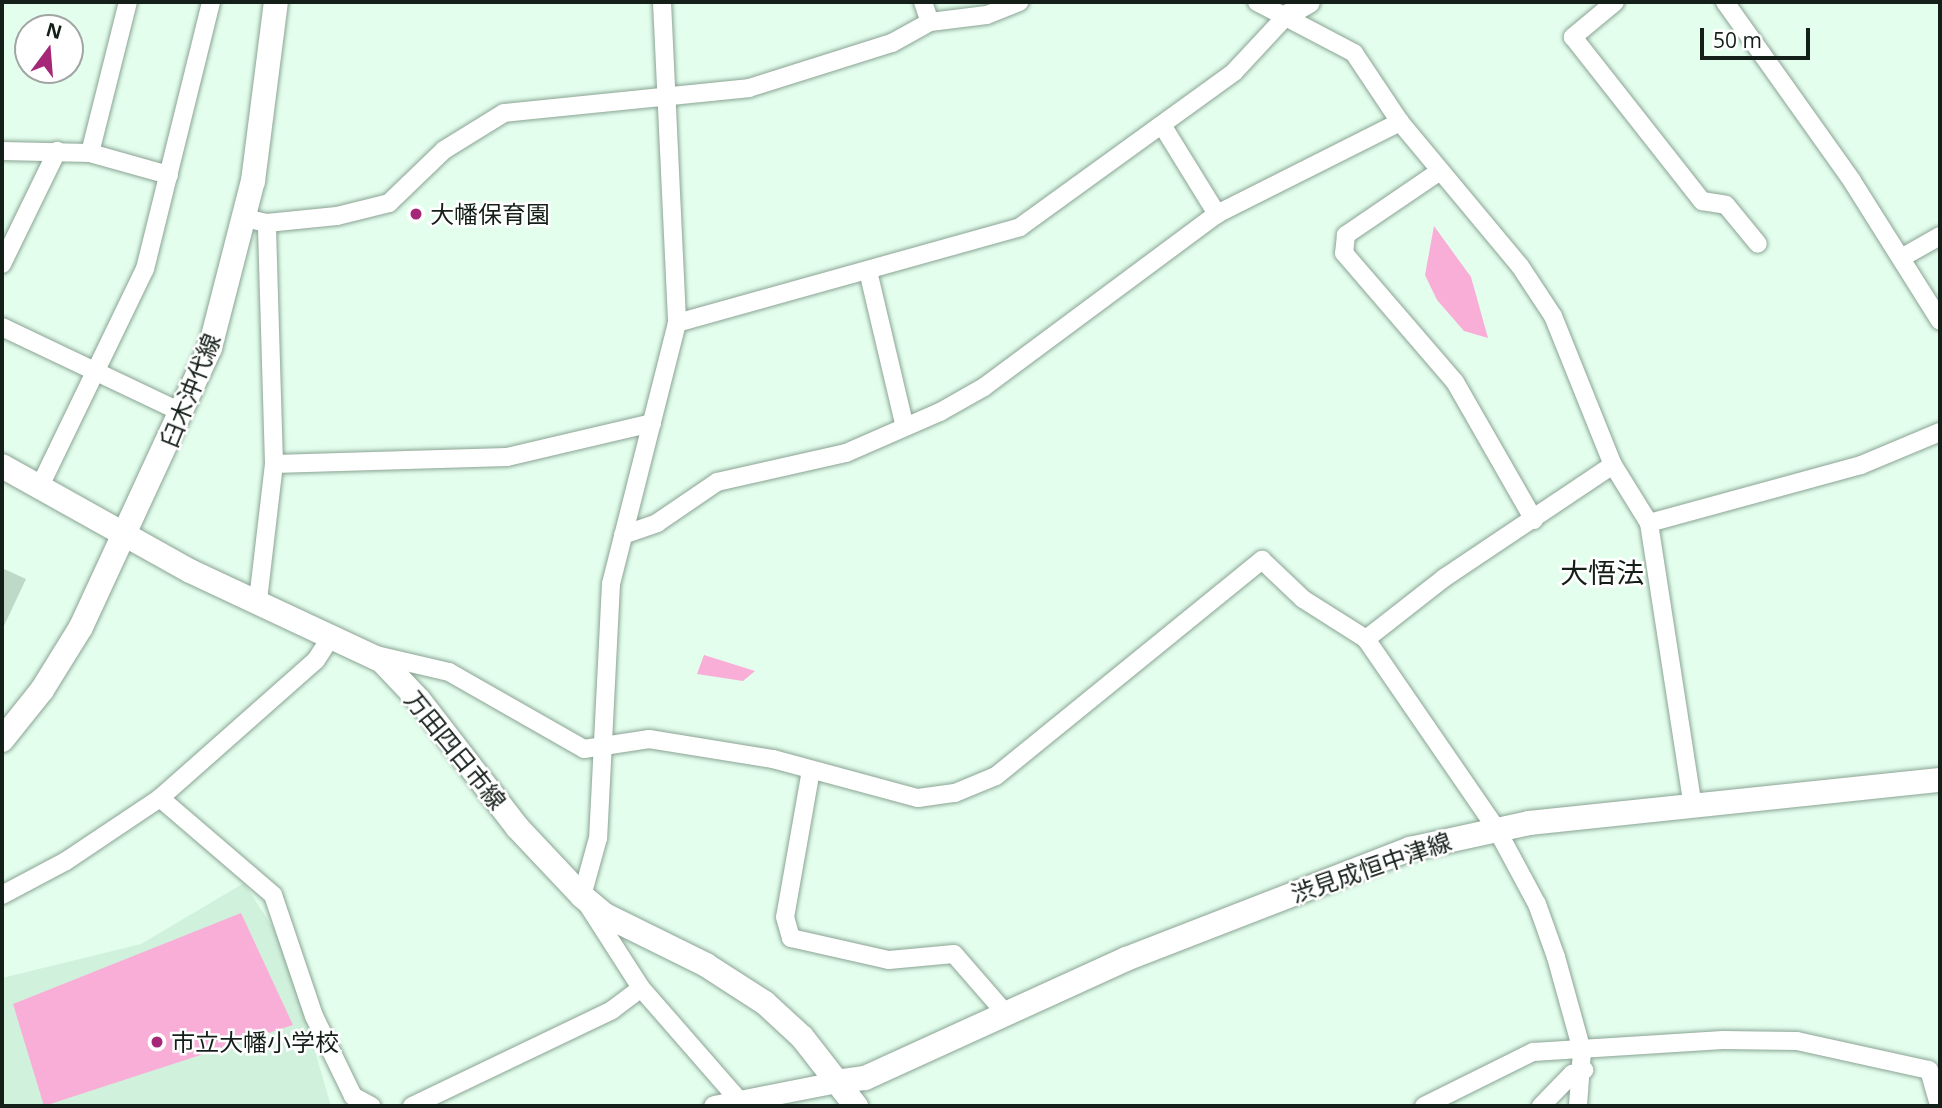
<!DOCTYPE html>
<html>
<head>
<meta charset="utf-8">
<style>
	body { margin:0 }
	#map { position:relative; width:1942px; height:1108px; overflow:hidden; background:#e3feed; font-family:"Open Sans","Noto Sans JP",sans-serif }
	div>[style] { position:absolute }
	.built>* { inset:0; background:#d0f2dc }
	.green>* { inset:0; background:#f8aed6 }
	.building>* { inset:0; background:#bfd9c9 }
	.roads { filter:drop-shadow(0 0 2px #8ba394) drop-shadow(0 0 2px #8ba394) }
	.minor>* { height:18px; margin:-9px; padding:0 9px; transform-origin:9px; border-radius:9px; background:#fff }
	.tertiary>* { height:21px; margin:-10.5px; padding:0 10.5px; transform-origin:10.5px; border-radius:10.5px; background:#fff }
	.secondary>* { height:24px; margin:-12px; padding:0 12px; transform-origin:12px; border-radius:12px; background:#fff }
	.dots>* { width:19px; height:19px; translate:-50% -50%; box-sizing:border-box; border:4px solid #fff; border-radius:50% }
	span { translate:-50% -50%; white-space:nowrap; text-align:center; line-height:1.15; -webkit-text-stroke:5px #fff; paint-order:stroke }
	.poi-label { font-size:24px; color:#151f19 }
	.left { translate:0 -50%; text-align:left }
	.street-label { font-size:24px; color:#151f19 }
	.quarter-label { font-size:28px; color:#151f19 }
	.frame { position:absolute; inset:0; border:4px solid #151f19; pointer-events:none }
	.north { position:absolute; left:14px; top:14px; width:70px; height:70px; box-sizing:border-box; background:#fff; border:2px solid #a1a5a3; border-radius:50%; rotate:16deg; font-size:19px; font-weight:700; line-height:28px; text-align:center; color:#151f19 }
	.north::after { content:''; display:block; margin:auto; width:24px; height:32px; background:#a52778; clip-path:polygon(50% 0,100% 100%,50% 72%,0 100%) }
	.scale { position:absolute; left:1700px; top:28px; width:110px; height:32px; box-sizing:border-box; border:4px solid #151f19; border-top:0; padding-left:9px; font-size:21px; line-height:24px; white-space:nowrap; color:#151f19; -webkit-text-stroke:5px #fff; paint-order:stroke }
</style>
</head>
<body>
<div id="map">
	<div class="built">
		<div style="clip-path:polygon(244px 883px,284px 945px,331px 1106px,2px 1106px,2px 978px,141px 944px)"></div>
	</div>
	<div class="green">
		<div style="clip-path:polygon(1434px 226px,1471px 277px,1488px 338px,1464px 331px,1437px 300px,1425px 275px)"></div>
		<div style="clip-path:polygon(704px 655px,755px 671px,743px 681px,697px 674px)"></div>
		<div style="clip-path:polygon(241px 913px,293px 1025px,44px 1106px,13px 1004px)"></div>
	</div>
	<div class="building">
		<div style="clip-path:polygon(2px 568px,26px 579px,2px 630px)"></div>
	</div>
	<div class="roads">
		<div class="minor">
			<div style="left:662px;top:2px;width:321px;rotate:87.3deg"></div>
			<div style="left:677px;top:323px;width:269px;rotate:104.2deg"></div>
			<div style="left:611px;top:584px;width:254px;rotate:92.9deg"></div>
			<div style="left:598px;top:838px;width:60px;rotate:105.4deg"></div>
			<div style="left:582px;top:896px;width:109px;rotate:57.3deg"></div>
			<div style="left:641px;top:988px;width:146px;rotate:48.9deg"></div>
			<div style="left:923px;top:2px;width:21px;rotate:71deg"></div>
			<div style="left:1257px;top:2px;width:110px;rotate:27.7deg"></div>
			<div style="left:1354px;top:53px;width:83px;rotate:56.3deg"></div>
			<div style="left:1400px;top:122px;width:187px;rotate:50.2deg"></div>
			<div style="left:1520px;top:266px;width:60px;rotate:56.6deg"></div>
			<div style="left:1553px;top:316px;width:161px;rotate:68.1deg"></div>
			<div style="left:1613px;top:465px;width:68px;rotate:58.2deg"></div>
			<div style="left:1649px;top:523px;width:287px;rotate:81.2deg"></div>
			<div style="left:1615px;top:2px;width:55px;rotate:140.2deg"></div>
			<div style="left:1573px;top:37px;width:209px;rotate:51.8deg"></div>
			<div style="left:1702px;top:201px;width:24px;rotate:9deg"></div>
			<div style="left:1726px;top:205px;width:50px;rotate:50.6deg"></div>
			<div style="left:1725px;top:2px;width:219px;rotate:54.6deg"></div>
			<div style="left:1852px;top:181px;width:165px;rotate:57.8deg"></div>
			<div style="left:1162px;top:125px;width:105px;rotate:58.3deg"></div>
			<div style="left:2px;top:151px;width:88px;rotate:1.3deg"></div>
			<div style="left:90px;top:153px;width:82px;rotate:15.6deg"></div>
			<div style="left:90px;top:153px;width:156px;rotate:-75.9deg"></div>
			<div style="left:1440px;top:171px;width:114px;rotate:145.8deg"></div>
			<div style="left:1346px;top:235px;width:18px;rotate:96deg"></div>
			<div style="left:1344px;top:253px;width:170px;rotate:49.3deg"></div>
			<div style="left:1455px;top:382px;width:159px;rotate:60.2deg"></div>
			<div style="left:245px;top:218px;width:23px;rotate:13deg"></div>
			<div style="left:267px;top:223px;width:70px;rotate:-5.7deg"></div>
			<div style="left:337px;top:216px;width:54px;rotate:-14deg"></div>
			<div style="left:389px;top:203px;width:76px;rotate:-43.9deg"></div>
			<div style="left:444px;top:150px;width:70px;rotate:-31.7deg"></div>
			<div style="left:504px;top:113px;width:246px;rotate:-5.8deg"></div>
			<div style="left:749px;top:88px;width:150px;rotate:-17.5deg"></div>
			<div style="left:892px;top:43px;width:43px;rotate:-28.9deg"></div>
			<div style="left:930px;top:22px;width:57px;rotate:-7deg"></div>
			<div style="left:987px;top:15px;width:35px;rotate:-22deg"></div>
			<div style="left:1901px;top:258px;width:45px;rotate:-29.4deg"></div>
			<div style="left:2px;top:264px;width:126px;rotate:-64deg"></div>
			<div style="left:868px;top:271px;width:160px;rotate:76.7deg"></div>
			<div style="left:677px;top:323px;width:356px;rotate:-15.6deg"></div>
			<div style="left:1020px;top:227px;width:264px;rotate:-35.9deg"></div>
			<div style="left:1234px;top:72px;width:79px;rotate:-47deg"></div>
			<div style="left:2px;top:327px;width:200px;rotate:25.4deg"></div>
			<div style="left:274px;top:464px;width:233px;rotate:-1.7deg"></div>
			<div style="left:507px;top:457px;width:149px;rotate:-13.2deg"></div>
			<div style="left:40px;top:486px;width:241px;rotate:-64.2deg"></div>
			<div style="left:145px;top:269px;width:275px;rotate:-76.1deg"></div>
			<div style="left:1649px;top:523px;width:220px;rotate:-15.3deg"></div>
			<div style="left:1861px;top:465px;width:86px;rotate:-22.7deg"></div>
			<div style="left:623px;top:535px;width:36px;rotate:-19deg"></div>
			<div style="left:657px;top:523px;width:73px;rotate:-34.3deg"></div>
			<div style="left:717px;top:482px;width:132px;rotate:-12.7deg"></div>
			<div style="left:846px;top:453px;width:103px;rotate:-23.6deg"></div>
			<div style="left:940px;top:412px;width:51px;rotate:-29.6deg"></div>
			<div style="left:984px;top:387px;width:290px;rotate:-36.6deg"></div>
			<div style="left:1217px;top:214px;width:205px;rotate:-26.7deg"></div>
			<div style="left:258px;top:600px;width:137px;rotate:-83.3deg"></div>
			<div style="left:274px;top:464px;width:241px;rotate:-91.7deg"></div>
			<div style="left:1366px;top:639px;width:99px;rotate:-38deg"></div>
			<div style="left:1444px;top:578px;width:203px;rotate:-33.8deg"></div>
			<div style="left:376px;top:655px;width:75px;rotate:13.1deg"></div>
			<div style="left:449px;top:672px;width:155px;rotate:29.7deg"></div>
			<div style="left:584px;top:749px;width:66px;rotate:-8.7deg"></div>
			<div style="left:649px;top:739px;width:126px;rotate:9.2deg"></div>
			<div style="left:773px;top:759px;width:150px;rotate:15.1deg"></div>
			<div style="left:918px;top:798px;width:37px;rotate:-8deg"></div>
			<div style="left:955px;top:793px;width:44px;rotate:-22.5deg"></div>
			<div style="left:996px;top:776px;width:343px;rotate:-39.1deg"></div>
			<div style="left:1262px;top:560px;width:57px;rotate:43.6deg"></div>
			<div style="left:1303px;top:599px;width:75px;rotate:32.4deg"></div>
			<div style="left:1366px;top:639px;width:229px;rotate:55.5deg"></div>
			<div style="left:1496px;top:828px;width:86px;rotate:61.7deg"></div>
			<div style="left:1537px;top:904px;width:56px;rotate:70.3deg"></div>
			<div style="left:1556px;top:957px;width:98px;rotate:74.5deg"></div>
			<div style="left:1582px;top:1051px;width:55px;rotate:94.2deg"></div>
			<div style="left:811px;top:770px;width:149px;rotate:100deg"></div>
			<div style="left:785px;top:917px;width:22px;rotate:74deg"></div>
			<div style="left:791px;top:938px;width:100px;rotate:12.7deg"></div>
			<div style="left:889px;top:960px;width:65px;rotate:-5.3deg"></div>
			<div style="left:954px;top:954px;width:81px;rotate:49deg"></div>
			<div style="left:160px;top:798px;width:149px;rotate:40.6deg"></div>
			<div style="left:273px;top:895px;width:128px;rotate:71.3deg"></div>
			<div style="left:314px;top:1016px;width:89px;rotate:64deg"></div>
			<div style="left:353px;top:1096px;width:21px;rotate:29deg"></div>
			<div style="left:2px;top:895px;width:72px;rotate:-28deg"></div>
			<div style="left:66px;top:861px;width:113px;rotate:-33.8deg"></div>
			<div style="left:160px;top:798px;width:208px;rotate:-41.5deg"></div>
			<div style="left:316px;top:660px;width:27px;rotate:-57deg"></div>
			<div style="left:412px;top:1106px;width:222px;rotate:-25.6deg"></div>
			<div style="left:612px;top:1010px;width:36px;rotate:-37deg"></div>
			<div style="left:1424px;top:1106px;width:122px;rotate:-26.4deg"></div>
			<div style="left:1533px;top:1052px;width:190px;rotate:-3.6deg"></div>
			<div style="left:1723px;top:1040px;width:74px;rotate:0.8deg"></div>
			<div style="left:1797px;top:1041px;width:135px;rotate:12.4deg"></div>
			<div style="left:1929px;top:1070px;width:37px;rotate:74deg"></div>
			<div style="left:1541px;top:1106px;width:45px;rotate:-45.9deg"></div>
			<div style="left:1572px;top:1074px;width:13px;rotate:-18deg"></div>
		</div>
		<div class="tertiary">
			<div style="left:1288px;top:14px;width:24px;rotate:-30deg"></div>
			<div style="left:714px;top:1106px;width:124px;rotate:-11.1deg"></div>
		</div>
		<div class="secondary">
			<div style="left:2px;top:466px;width:215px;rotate:29.2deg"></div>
			<div style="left:190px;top:571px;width:212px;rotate:25.1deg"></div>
			<div style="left:382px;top:661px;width:54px;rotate:46.5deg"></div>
			<div style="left:419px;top:700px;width:160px;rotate:52.3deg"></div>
			<div style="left:517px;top:827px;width:95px;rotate:46.7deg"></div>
			<div style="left:582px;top:896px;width:30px;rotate:40deg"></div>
			<div style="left:605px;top:915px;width:113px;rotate:26.3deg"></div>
			<div style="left:706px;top:965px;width:70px;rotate:32.8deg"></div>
			<div style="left:765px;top:1003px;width:50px;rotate:42.6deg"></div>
			<div style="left:802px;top:1037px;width:88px;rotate:52deg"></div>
			<div style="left:2px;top:740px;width:64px;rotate:-51.3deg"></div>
			<div style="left:42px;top:690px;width:74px;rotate:-58.2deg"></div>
			<div style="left:81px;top:627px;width:307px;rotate:-65.2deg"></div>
			<div style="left:210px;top:348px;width:172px;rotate:-75.6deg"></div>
			<div style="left:253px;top:181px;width:180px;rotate:-82.7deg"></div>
			<div style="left:836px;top:1082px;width:29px;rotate:-8deg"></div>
			<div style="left:865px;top:1078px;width:287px;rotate:-24.5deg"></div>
			<div style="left:1126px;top:959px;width:305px;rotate:-21.2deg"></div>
			<div style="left:1410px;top:849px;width:122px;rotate:-12.3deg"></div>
			<div style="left:1529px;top:823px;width:413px;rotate:-6deg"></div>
		</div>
	</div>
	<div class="dots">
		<div style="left:416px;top:214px;background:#a52778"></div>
		<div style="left:157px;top:1042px;background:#a52778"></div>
	</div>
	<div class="poi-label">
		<span class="left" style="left:430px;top:214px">大幡保育園</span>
		<span class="left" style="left:171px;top:1042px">市立大幡小学校</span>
	</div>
	<div class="street-label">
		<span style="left:190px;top:390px;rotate:-68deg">臼木沖代線</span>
		<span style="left:456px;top:750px;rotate:51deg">万田四日市線</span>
		<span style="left:1371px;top:867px;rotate:-19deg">渋見成恒中津線</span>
	</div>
	<div class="quarter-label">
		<span style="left:1602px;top:572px">大悟法</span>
	</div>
	<div class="frame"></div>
	<div class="north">N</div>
	<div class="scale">50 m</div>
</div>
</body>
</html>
